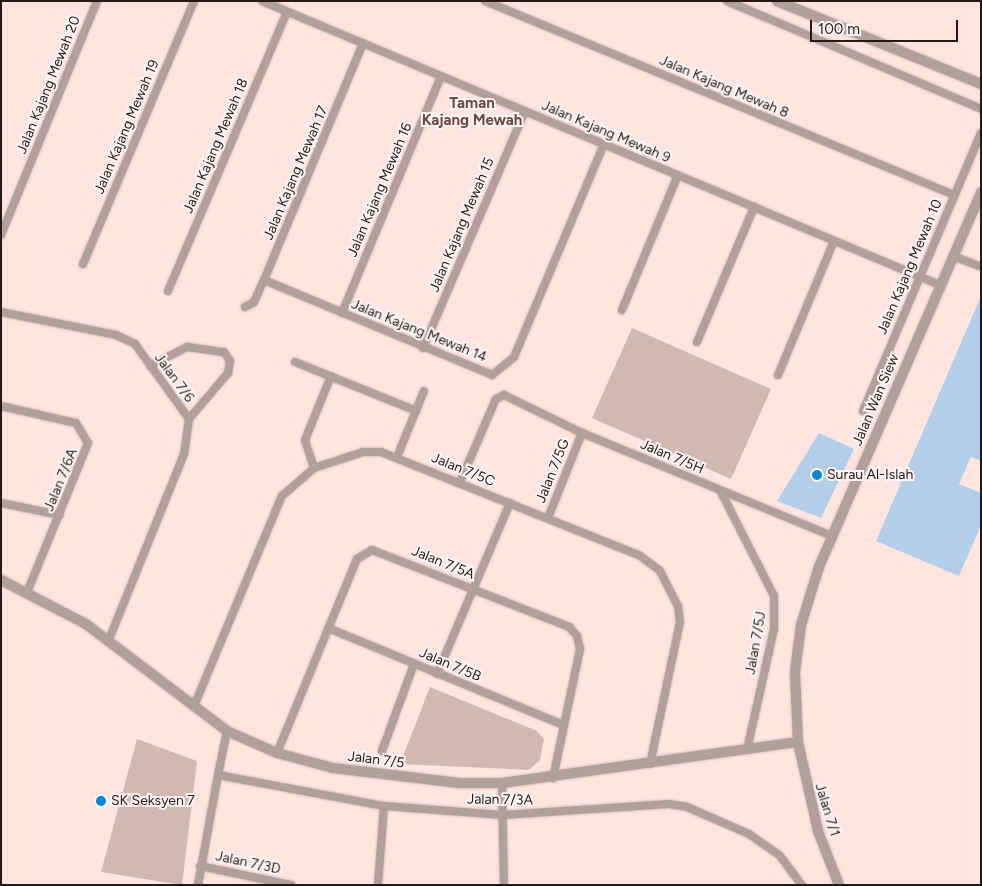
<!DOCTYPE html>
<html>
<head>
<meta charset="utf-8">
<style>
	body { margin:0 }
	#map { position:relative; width:982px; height:886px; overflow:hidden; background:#fee5e0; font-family:Figtree,sans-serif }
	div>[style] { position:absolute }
	.green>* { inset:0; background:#d3b7b2 }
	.building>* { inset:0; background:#b0cee7 }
	.roads { filter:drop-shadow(0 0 1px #d7c0bb) drop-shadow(0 0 1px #d7c0bb) }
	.minor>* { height:8px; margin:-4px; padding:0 4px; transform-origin:4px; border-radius:4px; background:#b09f9b }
	.tertiary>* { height:10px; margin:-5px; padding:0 5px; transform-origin:5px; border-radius:5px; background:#b09f9b }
	.dots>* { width:14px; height:14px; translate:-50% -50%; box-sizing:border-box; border:2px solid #fff6f5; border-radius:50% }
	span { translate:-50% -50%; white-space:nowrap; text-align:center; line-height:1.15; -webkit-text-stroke:4px #fff6f5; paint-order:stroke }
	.street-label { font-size:14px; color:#261815 }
	.poi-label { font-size:14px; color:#261815 }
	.left { translate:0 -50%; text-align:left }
	.neighbourhood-label { font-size:15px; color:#6a4943; font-weight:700 }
	.frame { position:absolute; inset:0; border:2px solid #261815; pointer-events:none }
	.scale { position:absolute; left:810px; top:20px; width:148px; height:22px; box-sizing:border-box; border:2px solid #261815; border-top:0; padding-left:6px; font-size:15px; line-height:18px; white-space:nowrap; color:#261815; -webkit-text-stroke:4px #fff6f5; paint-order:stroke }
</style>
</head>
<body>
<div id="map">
	<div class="green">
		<div style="clip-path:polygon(632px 328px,771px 389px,731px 479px,592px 418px)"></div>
		<div style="clip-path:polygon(430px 687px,537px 731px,544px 739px,540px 760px,529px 770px,400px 764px)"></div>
		<div style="clip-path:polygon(137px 739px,197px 761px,182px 885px,101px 872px)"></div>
	</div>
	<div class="building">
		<div style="clip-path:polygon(981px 296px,981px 461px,971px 457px,959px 484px,981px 493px,981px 525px,959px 576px,876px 541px)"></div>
		<div style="clip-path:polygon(819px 433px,854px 449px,821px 518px,777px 501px)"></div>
	</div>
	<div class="roads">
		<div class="minor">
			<div style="left:262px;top:1px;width:735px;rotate:22.73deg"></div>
			<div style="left:485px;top:1px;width:508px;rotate:22.47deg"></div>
			<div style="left:727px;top:1px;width:276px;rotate:23deg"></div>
			<div style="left:1px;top:235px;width:253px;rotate:-67.7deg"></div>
			<div style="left:953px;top:256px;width:30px;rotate:21deg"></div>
			<div style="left:83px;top:264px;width:285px;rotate:-67.1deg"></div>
			<div style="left:264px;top:280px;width:247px;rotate:22.6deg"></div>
			<div style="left:492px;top:375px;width:28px;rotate:-39deg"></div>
			<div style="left:514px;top:357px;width:231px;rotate:-67.1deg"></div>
			<div style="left:168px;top:291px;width:303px;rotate:-66.9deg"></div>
			<div style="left:245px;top:307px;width:10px;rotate:-29deg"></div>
			<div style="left:254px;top:302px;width:24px;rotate:-66deg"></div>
			<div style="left:264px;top:280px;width:257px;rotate:-67.3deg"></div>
			<div style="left:622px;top:310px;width:146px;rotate:-67.5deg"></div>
			<div style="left:1px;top:312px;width:117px;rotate:11.3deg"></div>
			<div style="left:116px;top:335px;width:21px;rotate:25deg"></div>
			<div style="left:135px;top:344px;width:92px;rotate:54.2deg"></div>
			<div style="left:189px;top:419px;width:35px;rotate:98deg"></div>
			<div style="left:184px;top:454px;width:201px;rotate:112deg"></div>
			<div style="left:342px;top:313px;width:257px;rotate:-67.3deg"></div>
			<div style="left:697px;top:342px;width:147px;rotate:-67.1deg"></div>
			<div style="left:423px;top:348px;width:258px;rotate:-66.7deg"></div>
			<div style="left:295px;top:362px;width:131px;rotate:22deg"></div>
			<div style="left:150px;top:366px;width:42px;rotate:-27.2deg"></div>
			<div style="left:187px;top:347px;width:37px;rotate:8deg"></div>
			<div style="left:224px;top:352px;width:11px;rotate:56deg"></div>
			<div style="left:230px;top:361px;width:12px;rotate:99deg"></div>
			<div style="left:228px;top:373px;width:60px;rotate:130.3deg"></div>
			<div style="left:778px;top:375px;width:145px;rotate:-67.3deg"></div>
			<div style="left:1px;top:406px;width:77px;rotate:12.8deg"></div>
			<div style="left:76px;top:423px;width:23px;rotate:59deg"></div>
			<div style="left:88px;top:443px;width:159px;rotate:112.2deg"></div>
			<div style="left:863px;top:411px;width:302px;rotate:-67deg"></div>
			<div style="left:397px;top:457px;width:71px;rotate:-67.8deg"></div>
			<div style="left:314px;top:468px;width:29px;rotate:-108deg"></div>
			<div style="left:305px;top:440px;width:69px;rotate:-67.9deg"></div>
			<div style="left:460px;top:482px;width:90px;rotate:-66.6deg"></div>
			<div style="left:496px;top:399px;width:9px;rotate:-27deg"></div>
			<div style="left:504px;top:395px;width:87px;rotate:26deg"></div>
			<div style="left:582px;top:433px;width:270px;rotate:22.4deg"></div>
			<div style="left:721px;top:492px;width:117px;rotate:63deg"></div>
			<div style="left:774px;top:596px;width:33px;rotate:90deg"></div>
			<div style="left:774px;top:629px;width:124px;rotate:102.6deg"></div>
			<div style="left:1px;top:503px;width:60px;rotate:11.5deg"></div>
			<div style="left:548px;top:518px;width:92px;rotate:-68.2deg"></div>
			<div style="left:328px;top:628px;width:254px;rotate:22.4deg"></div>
			<div style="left:437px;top:674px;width:186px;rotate:-66.9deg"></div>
			<div style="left:194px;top:706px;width:228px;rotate:-67.3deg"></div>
			<div style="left:282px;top:496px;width:43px;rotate:-41.2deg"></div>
			<div style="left:314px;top:468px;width:52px;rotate:-18.1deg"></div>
			<div style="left:363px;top:452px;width:18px"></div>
			<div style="left:381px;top:452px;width:278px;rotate:21.8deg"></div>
			<div style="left:639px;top:555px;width:26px;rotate:37deg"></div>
			<div style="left:660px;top:571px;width:39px;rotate:63deg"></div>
			<div style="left:678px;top:606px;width:16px;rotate:83deg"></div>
			<div style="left:680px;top:622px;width:145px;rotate:101.9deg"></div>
			<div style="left:227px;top:731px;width:45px;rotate:101.6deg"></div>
			<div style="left:218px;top:775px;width:169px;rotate:10.6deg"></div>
			<div style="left:384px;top:806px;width:119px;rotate:4.3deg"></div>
			<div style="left:503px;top:815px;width:166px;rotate:-3.8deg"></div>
			<div style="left:669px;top:804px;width:18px;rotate:9deg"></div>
			<div style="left:687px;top:807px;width:68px;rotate:23.5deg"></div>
			<div style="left:749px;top:834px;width:38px;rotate:35deg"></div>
			<div style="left:780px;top:856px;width:36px;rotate:53deg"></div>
			<div style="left:382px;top:751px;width:93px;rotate:-69.8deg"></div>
			<div style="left:277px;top:753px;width:210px;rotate:-67.6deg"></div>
			<div style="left:357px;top:559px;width:17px;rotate:-31deg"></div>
			<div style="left:372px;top:550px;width:212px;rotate:21.3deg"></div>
			<div style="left:569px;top:627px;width:12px;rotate:48deg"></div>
			<div style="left:577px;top:636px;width:13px;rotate:77deg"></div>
			<div style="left:580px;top:649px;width:132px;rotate:101.8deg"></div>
			<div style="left:502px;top:783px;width:102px;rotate:88.9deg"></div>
			<div style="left:200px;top:866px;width:93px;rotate:11.8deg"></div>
			<div style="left:198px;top:885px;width:112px;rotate:-79.7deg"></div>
			<div style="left:378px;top:885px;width:79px;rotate:-85.7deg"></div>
		</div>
		<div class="tertiary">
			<div style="left:777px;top:1px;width:220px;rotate:22.1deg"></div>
			<div style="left:1px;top:580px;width:96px;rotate:27.4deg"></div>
			<div style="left:86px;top:624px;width:177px;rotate:37.2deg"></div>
			<div style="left:227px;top:731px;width:55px;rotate:23.7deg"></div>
			<div style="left:277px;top:753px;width:58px;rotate:15deg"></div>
			<div style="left:333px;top:768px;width:127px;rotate:6.8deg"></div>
			<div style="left:459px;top:783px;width:43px"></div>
			<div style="left:502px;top:783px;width:299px;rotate:-7.9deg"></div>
			<div style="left:839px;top:885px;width:58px;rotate:-111.3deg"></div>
			<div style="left:818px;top:831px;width:91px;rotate:-102.7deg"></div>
			<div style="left:798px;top:742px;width:70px;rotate:-92.5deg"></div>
			<div style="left:795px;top:672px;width:47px;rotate:-82.7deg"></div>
			<div style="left:801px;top:625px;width:61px;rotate:-72.8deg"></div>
			<div style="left:819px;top:567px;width:408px;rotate:-66.6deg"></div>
		</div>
	</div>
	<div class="dots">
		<div style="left:817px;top:475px;background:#0087ce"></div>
		<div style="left:101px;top:801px;background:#0087ce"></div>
	</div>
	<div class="street-label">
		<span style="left:49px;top:85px;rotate:-68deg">Jalan Kajang Mewah 20</span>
		<span style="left:724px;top:87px;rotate:23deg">Jalan Kajang Mewah 8</span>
		<span style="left:127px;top:127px;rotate:-67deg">Jalan Kajang Mewah 19</span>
		<span style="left:606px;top:132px;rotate:23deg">Jalan Kajang Mewah 9</span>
		<span style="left:216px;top:146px;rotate:-67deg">Jalan Kajang Mewah 18</span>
		<span style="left:296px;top:173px;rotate:-67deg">Jalan Kajang Mewah 17</span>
		<span style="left:380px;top:190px;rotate:-67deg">Jalan Kajang Mewah 16</span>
		<span style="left:462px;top:225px;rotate:-67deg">Jalan Kajang Mewah 15</span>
		<span style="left:910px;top:267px;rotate:-67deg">Jalan Kajang Mewah 10</span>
		<span style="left:419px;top:331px;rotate:22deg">Jalan Kajang Mewah 14</span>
		<span style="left:174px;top:378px;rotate:54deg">Jalan 7/6</span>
		<span style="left:876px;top:400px;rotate:-67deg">Jalan Wan Siew</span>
		<span style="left:672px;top:457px;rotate:23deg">Jalan 7/5H</span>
		<span style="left:463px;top:470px;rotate:22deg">Jalan 7/5C</span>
		<span style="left:553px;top:471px;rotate:-68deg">Jalan 7/5G</span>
		<span style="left:61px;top:480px;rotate:-68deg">Jalan 7/6A</span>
		<span style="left:443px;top:563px;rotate:22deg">Jalan 7/5A</span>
		<span style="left:756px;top:643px;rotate:-80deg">Jalan 7/5J</span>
		<span style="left:450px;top:665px;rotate:23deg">Jalan 7/5B</span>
		<span style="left:376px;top:760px;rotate:7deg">Jalan 7/5</span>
		<span style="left:500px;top:800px;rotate:1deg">Jalan 7/3A</span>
		<span style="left:827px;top:810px;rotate:73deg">Jalan 7/1</span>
		<span style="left:248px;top:863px;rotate:12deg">Jalan 7/3D</span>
	</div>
	<div class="poi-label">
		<span class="left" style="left:827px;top:475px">Surau Al-Islah</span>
		<span class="left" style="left:111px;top:801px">SK Seksyen 7</span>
	</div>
	<div class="neighbourhood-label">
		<span style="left:472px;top:112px">Taman<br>Kajang Mewah</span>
	</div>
	<div class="frame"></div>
	<div class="scale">100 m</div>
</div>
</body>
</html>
